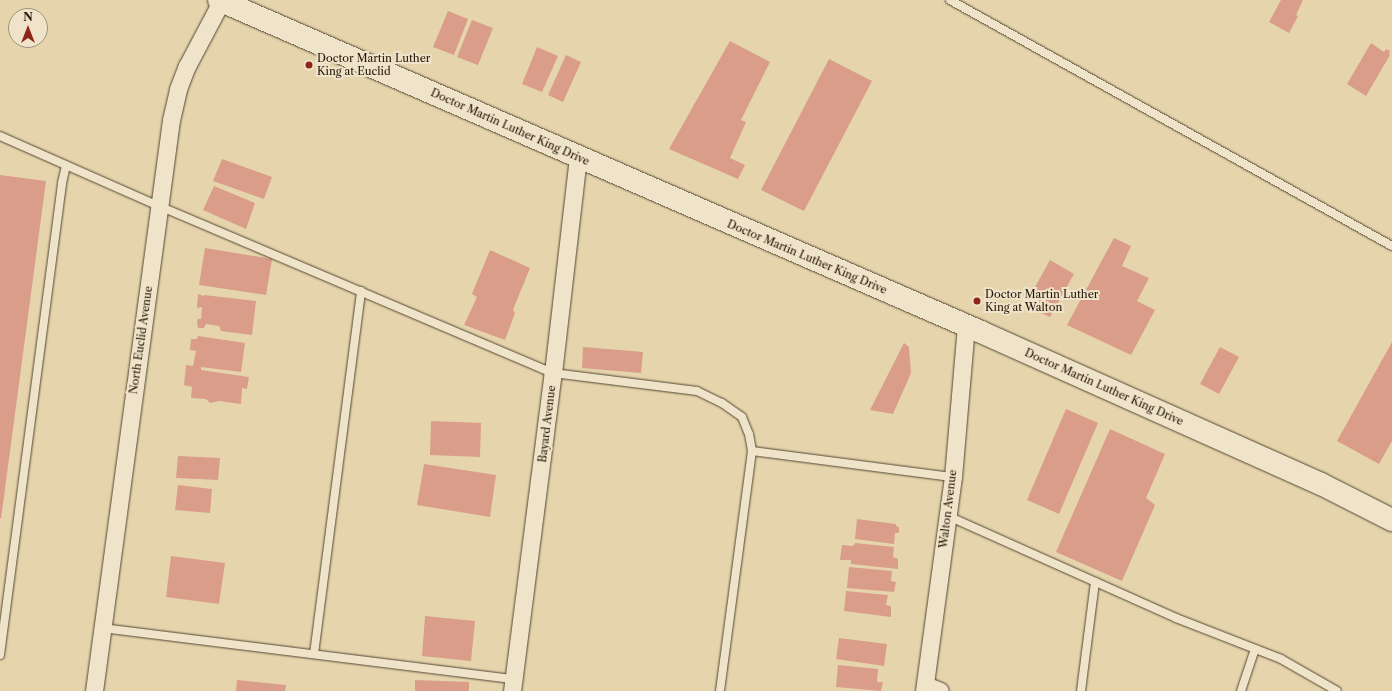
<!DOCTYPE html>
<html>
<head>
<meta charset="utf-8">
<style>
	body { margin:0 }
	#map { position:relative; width:1392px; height:691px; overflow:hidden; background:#e6d5ac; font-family:"Libre Caslon Text",serif }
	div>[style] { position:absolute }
	.building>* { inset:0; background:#d99d8a }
	.roads { filter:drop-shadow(0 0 1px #544632) drop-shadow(0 0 1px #544632) }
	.lane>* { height:8px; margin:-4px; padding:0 4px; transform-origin:4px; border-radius:4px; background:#efe4c9 }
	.street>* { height:17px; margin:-8.5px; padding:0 8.5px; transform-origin:8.5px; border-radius:8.5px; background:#efe4c9 }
	.secondary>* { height:22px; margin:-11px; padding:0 11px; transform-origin:11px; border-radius:11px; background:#efe4c9 }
	.dots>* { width:11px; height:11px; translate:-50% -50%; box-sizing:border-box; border:2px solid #efe4c9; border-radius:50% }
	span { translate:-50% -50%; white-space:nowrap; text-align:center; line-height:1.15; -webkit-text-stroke:4px #efe4c9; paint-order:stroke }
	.poi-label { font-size:11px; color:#241609 }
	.left { translate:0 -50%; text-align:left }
	.street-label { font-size:11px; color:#241609 }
	.north { position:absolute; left:8px; top:8px; width:40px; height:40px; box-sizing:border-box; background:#efe4c9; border:1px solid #9e927c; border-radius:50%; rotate:0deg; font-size:11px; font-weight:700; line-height:16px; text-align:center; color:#241609 }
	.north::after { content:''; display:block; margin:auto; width:14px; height:18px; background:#8f2418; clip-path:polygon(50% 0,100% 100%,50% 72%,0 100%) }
</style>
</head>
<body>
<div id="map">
	<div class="building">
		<div style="clip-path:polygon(1281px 0,1303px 0,1296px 15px,1298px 16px,1289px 33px,1269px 22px)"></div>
		<div style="clip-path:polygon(448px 11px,468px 19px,454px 55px,433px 47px)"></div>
		<div style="clip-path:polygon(472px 20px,493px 28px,478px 65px,457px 57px)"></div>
		<div style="clip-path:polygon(730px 41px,770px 62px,741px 120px,746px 122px,730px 158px,745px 165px,738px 179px,669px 149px)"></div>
		<div style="clip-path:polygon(1371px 43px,1384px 52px,1386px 49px,1390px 51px,1389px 54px,1390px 55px,1366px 96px,1347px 84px)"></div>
		<div style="clip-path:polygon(537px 47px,558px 56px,542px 92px,522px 84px)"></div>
		<div style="clip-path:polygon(566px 55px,581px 62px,563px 102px,548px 95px)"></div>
		<div style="clip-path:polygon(829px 59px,872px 81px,804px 211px,761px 190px)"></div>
		<div style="clip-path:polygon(222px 159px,272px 177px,264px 199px,213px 181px)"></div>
		<div style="clip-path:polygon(0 175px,46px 181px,1px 519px,0 518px)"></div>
		<div style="clip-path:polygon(214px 186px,255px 203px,246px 229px,203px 210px)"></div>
		<div style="clip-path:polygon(1114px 238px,1131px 246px,1122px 266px,1149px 278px,1137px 301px,1155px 310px,1131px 355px,1067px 325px)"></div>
		<div style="clip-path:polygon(205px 248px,272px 259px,266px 295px,199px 285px)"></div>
		<div style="clip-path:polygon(490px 250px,530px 268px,513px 310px,515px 313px,505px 340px,464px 325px,477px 297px,472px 294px)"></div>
		<div style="clip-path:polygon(1050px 260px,1074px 274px,1050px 317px,1025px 305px)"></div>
		<div style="clip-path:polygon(198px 294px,204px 296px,204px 295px,256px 301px,252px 335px,221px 331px,219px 326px,206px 324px,204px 328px,198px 328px,197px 322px,198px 319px,201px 319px,202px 307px,197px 308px)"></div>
		<div style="clip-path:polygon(198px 336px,245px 343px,241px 372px,201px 367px,201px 370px,249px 377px,247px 389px,242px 388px,241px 404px,219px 401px,210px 403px,206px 399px,191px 398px,192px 387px,184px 385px,186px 365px,193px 366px,196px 351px,190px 350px,191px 339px,197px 339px)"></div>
		<div style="clip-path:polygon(1392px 342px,1392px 441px,1379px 464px,1337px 441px)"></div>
		<div style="clip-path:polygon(904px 343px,909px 347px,911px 373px,893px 414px,870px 410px)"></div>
		<div style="clip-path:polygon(583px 347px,643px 352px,641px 373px,582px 368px)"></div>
		<div style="clip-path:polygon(1220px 347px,1239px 357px,1219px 394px,1200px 384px)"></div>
		<div style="clip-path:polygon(1066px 409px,1098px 423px,1059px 514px,1027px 500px)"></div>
		<div style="clip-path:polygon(431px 421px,481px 423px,480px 457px,430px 455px)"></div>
		<div style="clip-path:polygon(1110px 429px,1165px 454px,1146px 498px,1155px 505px,1122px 581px,1056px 552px)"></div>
		<div style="clip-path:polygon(178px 456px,220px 458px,218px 480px,176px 478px)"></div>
		<div style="clip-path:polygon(424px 464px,496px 475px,490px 517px,417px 505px)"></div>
		<div style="clip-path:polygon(178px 485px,212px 489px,210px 513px,175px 510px)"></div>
		<div style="clip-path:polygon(857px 519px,896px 524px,896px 526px,899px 527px,899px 533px,895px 533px,894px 544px,855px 539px)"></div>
		<div style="clip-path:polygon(855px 543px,894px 547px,893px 557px,898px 559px,898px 569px,851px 564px,851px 560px,840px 560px,842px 545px,853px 546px)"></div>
		<div style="clip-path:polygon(171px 556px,225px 563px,219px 604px,166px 597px)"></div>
		<div style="clip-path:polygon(849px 567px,892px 571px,891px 581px,896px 582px,894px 592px,847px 588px)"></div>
		<div style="clip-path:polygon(846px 591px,888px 595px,886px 605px,891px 606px,891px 617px,844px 611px)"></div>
		<div style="clip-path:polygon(425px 616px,475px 621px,471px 661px,422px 656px)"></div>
		<div style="clip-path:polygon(839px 638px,887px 644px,884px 666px,836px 659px)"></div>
		<div style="clip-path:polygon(838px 665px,878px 669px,877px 682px,883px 682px,881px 691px,836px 687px)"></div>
		<div style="clip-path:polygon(237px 680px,286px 685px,285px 691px,236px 691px)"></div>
		<div style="clip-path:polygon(415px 680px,469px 682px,469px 691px,415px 691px)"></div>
	</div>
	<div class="roads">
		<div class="lane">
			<div style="left:950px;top:0;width:506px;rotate:29.1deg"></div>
			<div style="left:0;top:136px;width:174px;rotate:23.8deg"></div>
			<div style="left:159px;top:206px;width:428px;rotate:23deg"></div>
			<div style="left:553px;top:373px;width:145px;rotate:7.1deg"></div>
			<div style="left:697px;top:391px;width:28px;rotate:26deg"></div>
			<div style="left:722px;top:403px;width:24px;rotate:35deg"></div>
			<div style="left:742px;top:417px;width:18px;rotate:68deg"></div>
			<div style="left:749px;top:434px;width:17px;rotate:80deg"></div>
			<div style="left:752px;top:451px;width:242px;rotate:97.6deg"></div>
			<div style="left:752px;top:451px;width:203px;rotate:7.4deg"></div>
			<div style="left:948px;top:516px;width:250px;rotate:24.1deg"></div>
			<div style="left:1176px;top:618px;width:113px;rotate:21.3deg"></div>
			<div style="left:1281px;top:659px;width:64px;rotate:29.7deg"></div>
			<div style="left:102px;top:628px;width:415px;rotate:7.1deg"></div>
			<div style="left:314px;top:654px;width:366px;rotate:-82.6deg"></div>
			<div style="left:0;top:655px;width:476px;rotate:-82.5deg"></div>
			<div style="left:62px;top:183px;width:18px;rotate:-77deg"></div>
			<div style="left:1081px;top:691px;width:110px;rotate:-82.7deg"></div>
			<div style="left:1241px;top:691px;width:44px;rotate:-71.6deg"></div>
		</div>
		<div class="street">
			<div style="left:925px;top:685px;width:16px;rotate:22deg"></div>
			<div style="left:94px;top:691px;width:576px;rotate:-82.32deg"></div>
			<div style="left:171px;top:120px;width:32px;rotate:-77deg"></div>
			<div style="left:178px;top:89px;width:25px;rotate:-69deg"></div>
			<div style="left:187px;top:66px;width:75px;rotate:-62.1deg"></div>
			<div style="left:512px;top:691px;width:321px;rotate:-82.7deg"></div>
			<div style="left:553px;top:373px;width:217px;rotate:-83.4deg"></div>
			<div style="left:924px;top:691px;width:216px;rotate:-82.3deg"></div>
			<div style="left:953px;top:477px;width:152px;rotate:-85.1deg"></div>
		</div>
		<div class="secondary">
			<div style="left:219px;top:0;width:831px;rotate:23.54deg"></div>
			<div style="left:981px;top:332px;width:372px;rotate:24.1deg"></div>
			<div style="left:1321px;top:484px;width:80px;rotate:26.9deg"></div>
		</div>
	</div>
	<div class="dots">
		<div style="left:309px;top:65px;background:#8f2418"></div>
		<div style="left:977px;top:301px;background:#8f2418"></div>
	</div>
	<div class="poi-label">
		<span class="left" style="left:317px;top:65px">Doctor Martin Luther<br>King at Euclid</span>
		<span class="left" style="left:985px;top:301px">Doctor Martin Luther<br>King at Walton</span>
	</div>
	<div class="street-label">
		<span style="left:510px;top:127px;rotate:24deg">Doctor Martin Luther King Drive</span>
		<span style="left:807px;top:257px;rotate:23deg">Doctor Martin Luther King Drive</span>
		<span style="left:141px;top:340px;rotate:-82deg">North Euclid Avenue</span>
		<span style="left:1104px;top:387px;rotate:24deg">Doctor Martin Luther King Drive</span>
		<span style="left:547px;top:424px;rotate:-83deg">Bayard Avenue</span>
		<span style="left:948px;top:509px;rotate:-83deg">Walton Avenue</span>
	</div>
	<div class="north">N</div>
</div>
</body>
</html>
